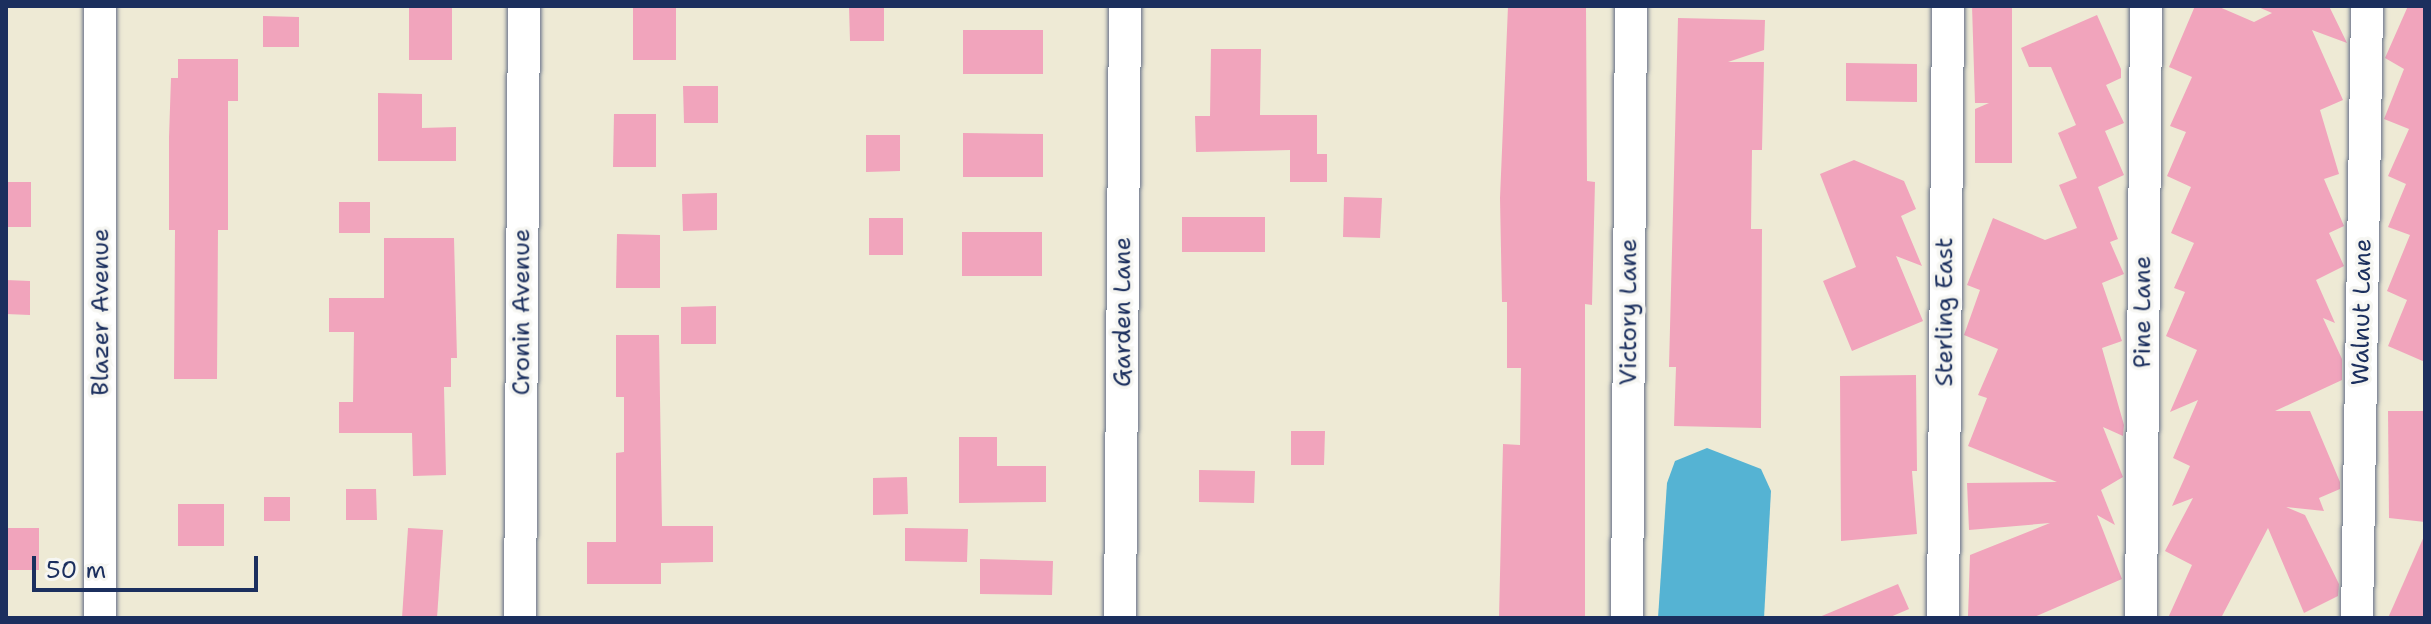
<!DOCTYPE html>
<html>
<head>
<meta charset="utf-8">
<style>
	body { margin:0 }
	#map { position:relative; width:2431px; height:624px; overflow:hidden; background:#eeead5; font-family:"Shantell Sans",sans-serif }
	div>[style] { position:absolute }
	.water>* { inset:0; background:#55b3d3 }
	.building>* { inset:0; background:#f1a4bc }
	.roads { filter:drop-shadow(0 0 2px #657088) drop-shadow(0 0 2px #657088) }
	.minor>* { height:32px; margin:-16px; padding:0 16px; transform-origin:16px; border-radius:16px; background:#fff }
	span { translate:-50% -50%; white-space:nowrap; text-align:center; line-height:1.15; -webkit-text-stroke:7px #f6f6f2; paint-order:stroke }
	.street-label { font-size:24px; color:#1b2f5e }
	.frame { position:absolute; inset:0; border:8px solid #1b2f5e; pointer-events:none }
	.scale { position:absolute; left:32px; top:556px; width:226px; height:36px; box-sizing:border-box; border:4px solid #1b2f5e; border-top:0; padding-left:10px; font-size:24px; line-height:28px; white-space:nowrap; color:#1b2f5e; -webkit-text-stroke:6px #f6f6f2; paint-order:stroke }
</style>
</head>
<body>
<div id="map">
	<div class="water">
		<div style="clip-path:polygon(1707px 448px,1761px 469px,1771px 491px,1764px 618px,1658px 618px,1667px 483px,1675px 461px)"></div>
	</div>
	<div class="building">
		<div style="clip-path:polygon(849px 6px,884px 6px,884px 41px,850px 41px)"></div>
		<div style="clip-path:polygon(1508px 6px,1586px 6px,1587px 181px,1595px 182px,1592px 305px,1585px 304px,1585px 618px,1499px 618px,1503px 444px,1520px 445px,1521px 368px,1507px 368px,1507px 302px,1502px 302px,1500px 198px)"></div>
		<div style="clip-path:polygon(1972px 6px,2012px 6px,2012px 163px,1975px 163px,1975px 109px,1989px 103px,1975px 103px)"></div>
		<div style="clip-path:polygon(2195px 6px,2217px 6px,2254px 22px,2272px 13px,2256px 6px,2329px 6px,2347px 43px,2312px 30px,2343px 100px,2320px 110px,2339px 174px,2324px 179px,2344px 226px,2329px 233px,2344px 266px,2316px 280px,2335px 323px,2323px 318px,2342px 359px,2342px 380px,2275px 411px,2310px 411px,2340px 482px,2340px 489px,2319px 498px,2324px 511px,2286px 507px,2305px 515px,2339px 584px,2338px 596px,2304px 613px,2268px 528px,2221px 618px,2168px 618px,2192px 565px,2165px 551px,2193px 498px,2172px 506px,2190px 466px,2173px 458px,2198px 400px,2170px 412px,2197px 350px,2166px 336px,2185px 292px,2174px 288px,2194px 243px,2171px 233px,2191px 187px,2167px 176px,2186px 132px,2170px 126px,2192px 77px,2169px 67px)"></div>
		<div style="clip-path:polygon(2408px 6px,2425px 6px,2425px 362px,2388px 346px,2407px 300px,2387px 291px,2410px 235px,2388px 227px,2406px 184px,2388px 176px,2409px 129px,2384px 119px,2404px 69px,2385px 58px)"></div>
		<div style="clip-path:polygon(409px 7px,452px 8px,452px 60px,409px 60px)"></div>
		<div style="clip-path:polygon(633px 7px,676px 7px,676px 60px,633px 60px)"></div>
		<div style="clip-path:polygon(2097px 15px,2121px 69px,2121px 78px,2106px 85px,2124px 123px,2105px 131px,2124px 175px,2098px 187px,2118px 239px,2110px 242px,2124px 274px,2102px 283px,2122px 341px,2102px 348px,2124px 425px,2123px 436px,2103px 427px,2123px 477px,2101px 490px,2115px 525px,2097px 515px,2122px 579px,2032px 618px,1968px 616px,1970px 555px,2050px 523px,1969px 530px,1967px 483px,2057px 482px,1968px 446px,1987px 398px,1978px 395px,1998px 349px,1964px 335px,1980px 290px,1967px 285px,1993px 218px,2045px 240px,2077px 228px,2059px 185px,2077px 178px,2058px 133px,2076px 125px,2051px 67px,2029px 67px,2021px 48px)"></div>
		<div style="clip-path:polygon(263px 16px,299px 17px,299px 47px,263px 47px)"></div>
		<div style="clip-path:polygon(1678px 18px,1765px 20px,1764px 50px,1728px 62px,1764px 62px,1762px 150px,1752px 150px,1751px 229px,1762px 229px,1761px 428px,1674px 426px,1676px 367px,1669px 367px)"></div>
		<div style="clip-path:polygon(963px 30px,1043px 30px,1043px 74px,963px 74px)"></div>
		<div style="clip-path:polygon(1211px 49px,1261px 49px,1260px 115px,1317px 115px,1317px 154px,1327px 154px,1327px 182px,1290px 182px,1290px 150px,1196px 152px,1195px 116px,1210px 116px)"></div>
		<div style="clip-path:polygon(178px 59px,238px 59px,238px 101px,228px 101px,228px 230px,218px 230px,217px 379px,174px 379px,175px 230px,169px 230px,169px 137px,171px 78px,178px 78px)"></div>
		<div style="clip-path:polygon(1846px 63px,1917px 64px,1917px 102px,1846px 101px)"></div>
		<div style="clip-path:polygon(683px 86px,718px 86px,718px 123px,684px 123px)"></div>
		<div style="clip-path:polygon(378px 93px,422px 94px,422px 128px,456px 127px,456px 161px,378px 161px)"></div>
		<div style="clip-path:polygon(614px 114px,656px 114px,656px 167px,613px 167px)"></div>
		<div style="clip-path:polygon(963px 133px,1043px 134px,1043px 177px,963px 177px)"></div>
		<div style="clip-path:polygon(866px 135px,900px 135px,900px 171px,866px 172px)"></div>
		<div style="clip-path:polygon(1854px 160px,1904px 181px,1916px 209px,1901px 216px,1922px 266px,1896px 256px,1923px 321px,1852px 351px,1823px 281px,1856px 267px,1820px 174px)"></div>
		<div style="clip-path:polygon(6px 182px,31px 182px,31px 227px,6px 227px)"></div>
		<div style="clip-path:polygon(717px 193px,717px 230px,683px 231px,682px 194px)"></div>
		<div style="clip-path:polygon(1344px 197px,1382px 198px,1380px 238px,1343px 237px)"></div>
		<div style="clip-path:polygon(339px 202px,370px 202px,370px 233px,339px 233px)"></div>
		<div style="clip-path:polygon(1182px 217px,1265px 217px,1265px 252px,1182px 252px)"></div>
		<div style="clip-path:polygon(869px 218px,903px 218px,903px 255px,869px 255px)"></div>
		<div style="clip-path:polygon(962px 232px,1042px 232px,1042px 276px,962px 276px)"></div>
		<div style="clip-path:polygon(617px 234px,660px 235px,660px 288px,616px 288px)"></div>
		<div style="clip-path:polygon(384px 238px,454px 238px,457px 358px,451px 358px,451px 387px,444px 387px,446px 475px,413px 476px,412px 433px,339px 433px,339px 402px,353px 402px,354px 332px,329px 332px,329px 298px,384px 298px)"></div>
		<div style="clip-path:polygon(6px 280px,30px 281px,30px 315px,6px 314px)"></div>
		<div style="clip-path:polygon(716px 306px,716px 344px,681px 344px,681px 307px)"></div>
		<div style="clip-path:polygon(616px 335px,659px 335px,662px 526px,713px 526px,713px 562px,661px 563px,661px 584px,587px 584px,587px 542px,616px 542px,616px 453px,624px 452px,624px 397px,616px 397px)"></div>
		<div style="clip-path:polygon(1916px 375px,1917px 471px,1912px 471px,1917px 534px,1841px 541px,1840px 376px)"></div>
		<div style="clip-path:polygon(2388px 411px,2425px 411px,2425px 522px,2389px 518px)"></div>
		<div style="clip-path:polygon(1291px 431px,1325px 431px,1324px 465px,1291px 465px)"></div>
		<div style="clip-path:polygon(959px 437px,997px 437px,997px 466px,1046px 466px,1046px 502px,959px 503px)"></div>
		<div style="clip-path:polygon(1199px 470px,1255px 471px,1254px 503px,1199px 502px)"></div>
		<div style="clip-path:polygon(907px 477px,908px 514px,873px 515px,873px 478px)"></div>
		<div style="clip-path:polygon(346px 489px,376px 489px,377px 520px,346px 520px)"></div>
		<div style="clip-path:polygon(264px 497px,290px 497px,290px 521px,264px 521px)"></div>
		<div style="clip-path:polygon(178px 504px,224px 504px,224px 546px,178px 546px)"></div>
		<div style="clip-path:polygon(6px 528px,39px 528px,39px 570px,6px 570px)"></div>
		<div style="clip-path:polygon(408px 528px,443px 530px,437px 618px,402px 618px)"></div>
		<div style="clip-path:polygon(905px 528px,968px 529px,967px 562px,905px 561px)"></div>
		<div style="clip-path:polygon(2425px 534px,2425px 618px,2388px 618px)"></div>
		<div style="clip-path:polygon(980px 559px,1053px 561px,1052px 595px,980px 594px)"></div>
		<div style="clip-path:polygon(1898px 584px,1909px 609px,1888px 618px,1817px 618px)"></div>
	</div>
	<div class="roads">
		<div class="minor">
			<div style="left:100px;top:618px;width:612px;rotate:-90deg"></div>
			<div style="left:520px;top:618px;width:612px;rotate:-89.63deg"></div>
			<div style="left:1120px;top:618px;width:612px;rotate:-89.53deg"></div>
			<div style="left:1627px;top:618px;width:612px;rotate:-89.63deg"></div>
			<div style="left:1943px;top:618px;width:612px;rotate:-89.53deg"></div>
			<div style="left:2141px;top:618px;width:612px;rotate:-89.53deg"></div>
			<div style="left:2357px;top:618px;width:612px;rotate:-89.06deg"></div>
		</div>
	</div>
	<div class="street-label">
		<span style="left:101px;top:312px;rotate:-90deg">Blazer Avenue</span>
		<span style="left:522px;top:312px;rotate:-90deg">Cronin Avenue</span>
		<span style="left:1123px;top:312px;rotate:-90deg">Garden Lane</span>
		<span style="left:1629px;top:312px;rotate:-90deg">Victory Lane</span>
		<span style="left:1945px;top:312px;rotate:-90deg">Sterling East</span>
		<span style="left:2143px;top:312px;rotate:-90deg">Pine Lane</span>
		<span style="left:2362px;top:312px;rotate:-89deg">Walnut Lane</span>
	</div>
	<div class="frame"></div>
	<div class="scale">50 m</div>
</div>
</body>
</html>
